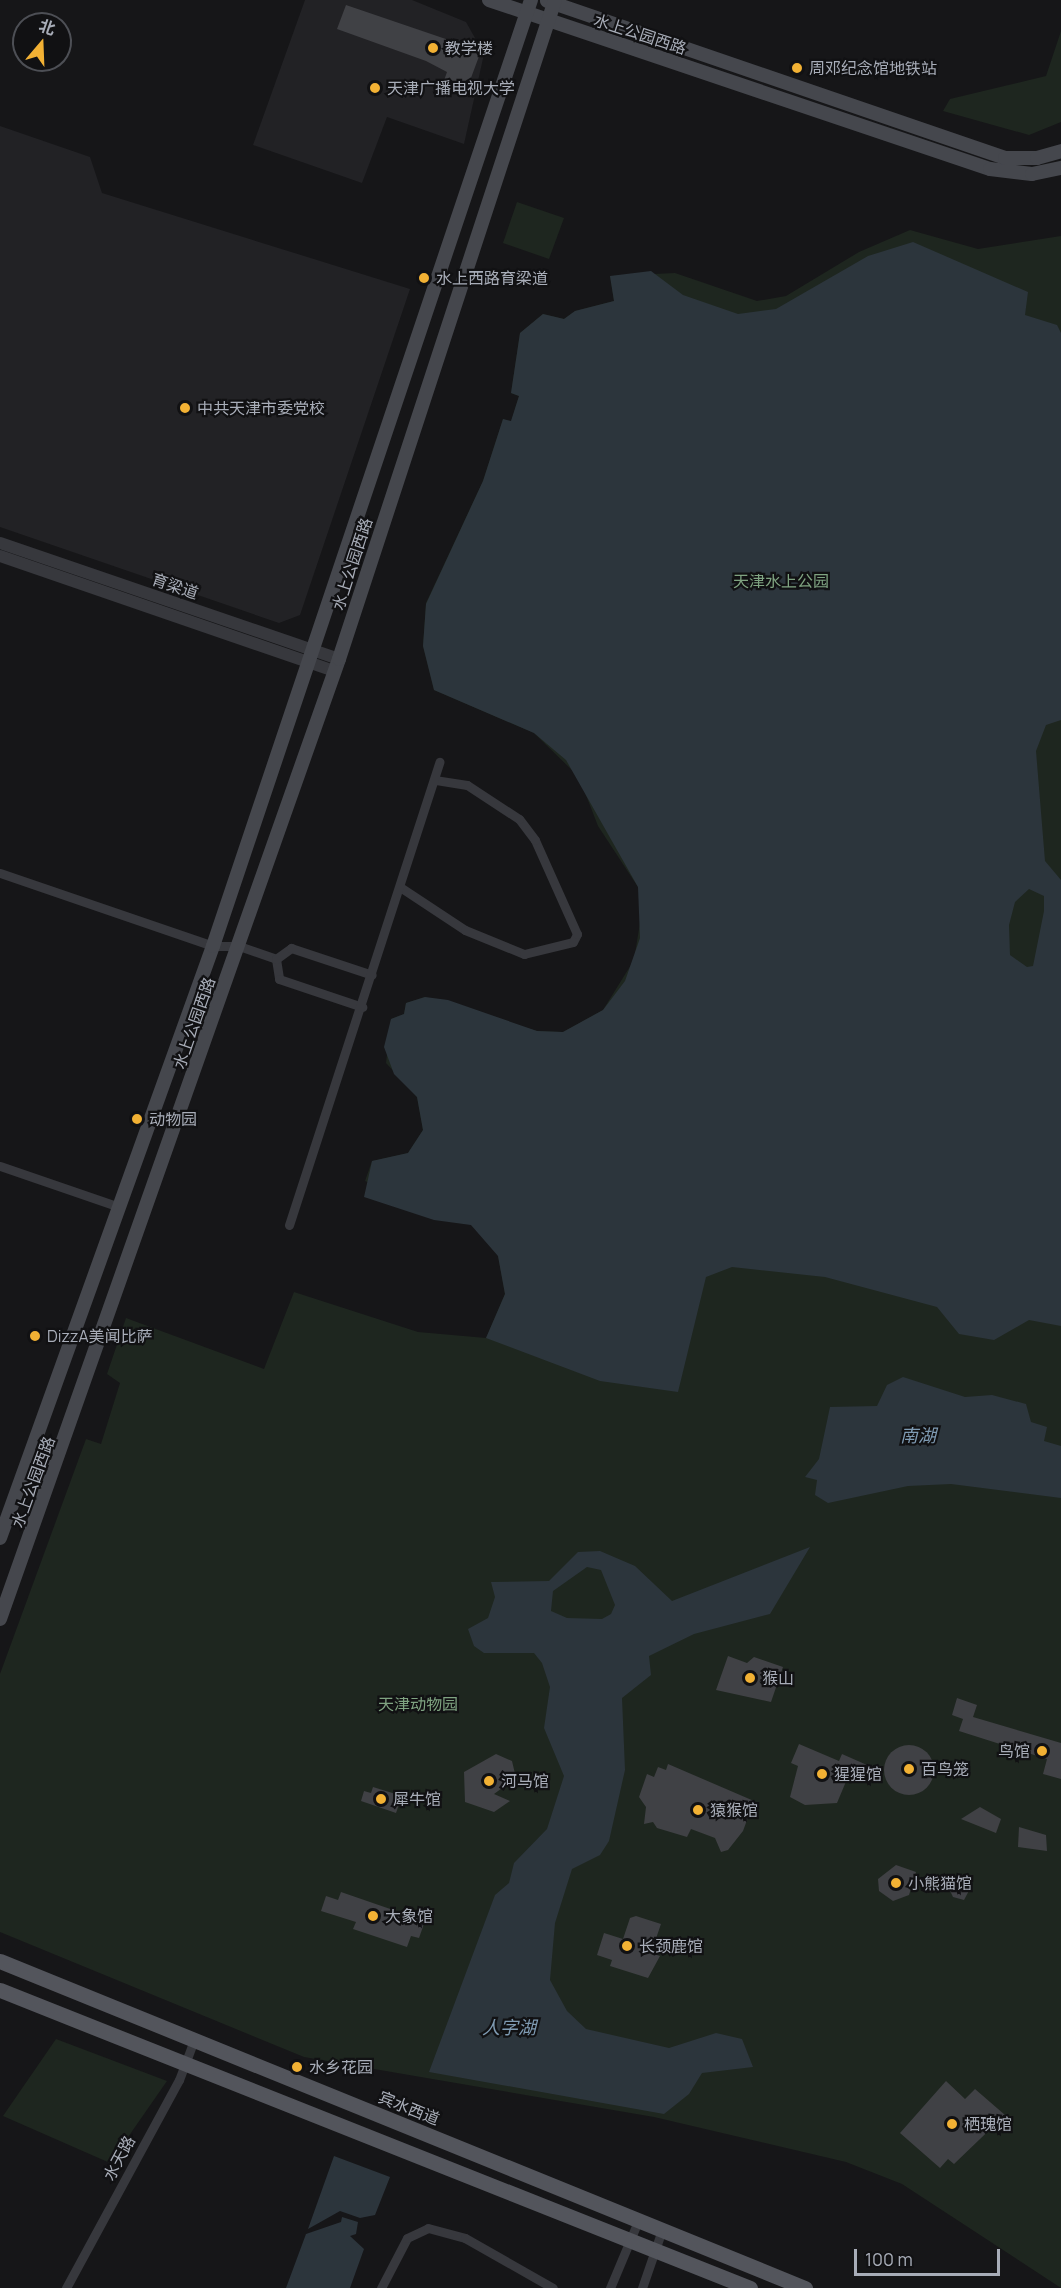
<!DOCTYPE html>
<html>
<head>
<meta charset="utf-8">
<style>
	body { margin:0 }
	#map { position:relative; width:1061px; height:2288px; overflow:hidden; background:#161618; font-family:Manrope,"Noto Sans SC",sans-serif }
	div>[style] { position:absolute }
	.built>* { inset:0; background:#222225 }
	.green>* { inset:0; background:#1e261f }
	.water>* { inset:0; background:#2c353c }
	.building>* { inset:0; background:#404145 }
	.round { border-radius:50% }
	.minor>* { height:9px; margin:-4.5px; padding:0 4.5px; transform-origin:4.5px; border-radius:4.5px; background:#37383d }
	.tertiary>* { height:12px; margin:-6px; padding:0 6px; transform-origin:6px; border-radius:6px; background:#37383d }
	.secondary>* { height:14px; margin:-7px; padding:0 7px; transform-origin:7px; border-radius:7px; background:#45474d }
	.primary>* { height:15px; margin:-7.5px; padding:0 7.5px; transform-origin:7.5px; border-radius:7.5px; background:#53555c }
	.dots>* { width:16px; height:16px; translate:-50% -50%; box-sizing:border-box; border:3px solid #111113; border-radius:50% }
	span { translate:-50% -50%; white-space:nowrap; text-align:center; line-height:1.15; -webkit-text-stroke:4.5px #111113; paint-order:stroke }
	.street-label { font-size:16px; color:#a8adb8 }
	.poi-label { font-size:16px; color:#a8adb8 }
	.left { translate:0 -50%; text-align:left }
	.right { translate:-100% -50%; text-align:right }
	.park-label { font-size:16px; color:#7fa381 }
	.water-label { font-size:18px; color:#7f9bb3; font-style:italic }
	.north { position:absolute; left:12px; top:12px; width:60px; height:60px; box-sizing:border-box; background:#111113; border:2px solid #4d4f55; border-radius:50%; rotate:19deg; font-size:16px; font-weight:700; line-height:24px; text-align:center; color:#a8adb8 }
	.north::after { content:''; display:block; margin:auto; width:21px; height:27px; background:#f2b134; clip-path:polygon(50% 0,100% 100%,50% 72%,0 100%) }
	.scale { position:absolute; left:854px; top:2249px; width:146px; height:27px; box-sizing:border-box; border:3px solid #a8adb8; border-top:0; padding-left:8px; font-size:18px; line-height:21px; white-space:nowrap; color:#a8adb8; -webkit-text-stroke:4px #111113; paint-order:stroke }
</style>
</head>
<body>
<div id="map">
	<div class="built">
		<div style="clip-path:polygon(305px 0,412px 0,466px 22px,484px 54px,464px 144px,387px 117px,362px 183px,253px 145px)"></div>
		<div style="clip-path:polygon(0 126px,90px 157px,102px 193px,410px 289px,300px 615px,279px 623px,0 527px)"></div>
	</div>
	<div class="green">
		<div style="clip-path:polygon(1061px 31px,1061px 122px,1029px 135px,943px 111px,950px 99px,1046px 76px)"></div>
		<div style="clip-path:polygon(517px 202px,564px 218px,549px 259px,503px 243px)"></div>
		<div style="clip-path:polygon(910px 230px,978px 249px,1061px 236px,1061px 2288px,902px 2184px,846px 2162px,654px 2117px,304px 2057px,0 1932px,0 1674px,86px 1439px,101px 1444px,120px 1383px,107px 1374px,126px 1318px,264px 1369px,294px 1292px,418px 1332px,486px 1338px,505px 1294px,498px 1256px,488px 1239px,471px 1225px,365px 1181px,372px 1161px,408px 1153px,423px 1130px,417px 1097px,386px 1063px,391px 1019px,404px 1014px,406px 1003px,425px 997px,537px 1031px,563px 1032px,603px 1010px,634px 960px,642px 910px,638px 887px,598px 826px,579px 777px,534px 733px,434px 690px,423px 646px,426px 603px,483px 481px,503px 419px,511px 422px,519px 396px,511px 393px,520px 333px,543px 314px,564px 319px,575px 311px,614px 301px,610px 276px,675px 273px,757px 301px,786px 296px,859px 252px)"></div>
		<div style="clip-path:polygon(56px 2039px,167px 2081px,110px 2163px,3px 2116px)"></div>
	</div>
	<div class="water">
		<div style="clip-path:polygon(evenodd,913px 242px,1028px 292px,1025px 315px,1057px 325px,1061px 333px,1061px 720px,1046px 725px,1036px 751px,1045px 861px,1061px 880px,1061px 1326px,1029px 1320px,994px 1340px,959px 1334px,937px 1307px,825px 1277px,732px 1267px,706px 1277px,678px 1392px,600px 1381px,486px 1338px,505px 1294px,498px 1256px,471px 1225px,434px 1220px,364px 1197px,372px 1161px,408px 1153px,423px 1130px,417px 1097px,394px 1074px,384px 1047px,391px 1019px,404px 1014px,406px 1003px,425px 997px,448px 1000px,537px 1031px,563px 1032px,603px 1010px,625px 981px,640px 938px,638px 887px,566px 760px,534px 733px,434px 690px,423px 646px,426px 604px,483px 481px,503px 419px,511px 421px,519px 396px,511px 393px,520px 333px,543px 314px,564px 319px,575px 311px,614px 301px,610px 276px,651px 271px,683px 295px,738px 314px,776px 309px,868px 256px,913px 242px,1029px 889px,1044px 896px,1044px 911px,1033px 966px,1027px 967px,1010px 955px,1009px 925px,1015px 902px,1029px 889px)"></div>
		<div style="clip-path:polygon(903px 1377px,965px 1397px,992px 1395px,1026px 1404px,1031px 1422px,1047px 1427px,1044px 1441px,1061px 1446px,1061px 1498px,951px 1484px,908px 1486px,828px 1503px,815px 1495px,817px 1480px,805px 1477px,819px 1459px,830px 1407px,877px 1406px,887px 1385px)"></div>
		<div style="clip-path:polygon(evenodd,810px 1547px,770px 1614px,694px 1634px,649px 1656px,651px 1675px,622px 1698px,625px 1770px,609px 1841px,600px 1855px,572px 1869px,555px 1923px,550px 1980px,567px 2011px,586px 2029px,669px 2048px,716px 2033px,742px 2039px,753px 2067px,702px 2073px,689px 2094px,664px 2114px,429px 2072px,495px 1895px,509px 1883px,514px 1863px,547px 1829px,564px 1776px,544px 1728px,550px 1687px,542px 1663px,534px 1653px,484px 1653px,474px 1646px,468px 1629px,488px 1618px,495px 1597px,491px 1582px,549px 1581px,578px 1552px,600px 1551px,635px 1566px,672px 1601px,810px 1547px,587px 1567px,601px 1570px,615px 1605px,611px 1614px,602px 1619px,567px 1618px,551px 1611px,553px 1591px,587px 1567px)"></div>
		<div style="clip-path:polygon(334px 2156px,390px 2177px,375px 2215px,360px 2218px,340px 2211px,308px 2229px)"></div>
		<div style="clip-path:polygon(342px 2217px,358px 2222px,356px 2234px,350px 2236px,364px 2249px,350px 2288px,286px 2288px,306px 2234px,341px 2222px)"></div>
	</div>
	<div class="building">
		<div style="clip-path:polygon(346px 5px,481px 51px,465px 94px,442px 86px,447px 72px,426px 61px,337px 29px)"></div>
		<div style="clip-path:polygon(728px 1656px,747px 1663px,754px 1657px,783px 1667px,771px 1702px,716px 1690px)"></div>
		<div style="clip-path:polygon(957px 1698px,977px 1705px,973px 1717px,1061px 1743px,1061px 1779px,1043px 1774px,1047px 1759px,959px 1731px,963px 1719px,952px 1715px)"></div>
		<div style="clip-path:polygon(799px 1744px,839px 1761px,842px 1754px,867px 1765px,862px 1777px,850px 1772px,837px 1803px,805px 1805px,790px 1797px,798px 1766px,791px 1763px)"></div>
		<div class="round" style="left:884px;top:1745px;width:50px;height:50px"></div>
		<div style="clip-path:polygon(496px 1754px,512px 1761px,516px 1778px,494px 1794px,510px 1801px,494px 1812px,465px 1802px,464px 1772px)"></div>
		<div style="clip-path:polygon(668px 1764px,754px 1801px,743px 1831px,728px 1850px,721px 1852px,715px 1838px,691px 1829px,687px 1837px,657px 1828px,653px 1822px,644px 1824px,646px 1807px,639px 1797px,647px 1774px,654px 1777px,658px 1767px,666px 1770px)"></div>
		<div style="clip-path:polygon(373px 1787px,402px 1796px,396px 1813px,361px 1801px,364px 1791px,371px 1793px)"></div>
		<div style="clip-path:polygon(980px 1807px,1001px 1819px,996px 1833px,961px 1819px)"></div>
		<div style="clip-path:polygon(1019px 1827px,1046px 1835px,1047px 1851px,1018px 1847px)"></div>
		<div style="clip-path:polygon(896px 1865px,916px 1872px,909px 1895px,893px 1901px,879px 1891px,878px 1879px)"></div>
		<div style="clip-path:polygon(960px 1876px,972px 1885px,964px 1900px,953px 1897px,945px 1880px)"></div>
		<div style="clip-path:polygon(341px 1892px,425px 1921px,419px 1938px,411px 1936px,407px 1947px,353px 1929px,356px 1922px,321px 1911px,326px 1896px,338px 1900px)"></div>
		<div style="clip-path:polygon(636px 1916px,661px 1924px,651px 1953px,660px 1956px,648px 1978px,610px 1966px,612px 1960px,597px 1955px,604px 1933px,623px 1939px,630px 1918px)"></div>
		<div style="clip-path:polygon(946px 2081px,965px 2099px,975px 2089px,1005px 2115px,954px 2164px,948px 2159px,940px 2168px,900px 2133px)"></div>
	</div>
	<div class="minor">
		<div style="left:0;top:873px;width:225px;rotate:18.9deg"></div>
		<div style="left:213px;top:946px;width:26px"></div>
		<div style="left:239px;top:946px;width:39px;rotate:19deg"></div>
		<div style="left:400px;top:887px;width:78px;rotate:33.5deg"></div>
		<div style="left:465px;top:930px;width:64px;rotate:22.1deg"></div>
		<div style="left:524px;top:954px;width:50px;rotate:-13.8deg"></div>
		<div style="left:573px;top:942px;width:9px;rotate:-63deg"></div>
		<div style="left:577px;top:934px;width:103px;rotate:-114.1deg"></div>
		<div style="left:535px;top:840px;width:26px;rotate:-127deg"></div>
		<div style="left:519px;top:819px;width:62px;rotate:-146.8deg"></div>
		<div style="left:467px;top:785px;width:33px;rotate:-171deg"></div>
		<div style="left:276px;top:959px;width:20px;rotate:81deg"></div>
		<div style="left:279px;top:979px;width:88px;rotate:18.6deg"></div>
		<div style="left:276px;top:959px;width:19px;rotate:-36deg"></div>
		<div style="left:291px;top:948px;width:85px;rotate:18.4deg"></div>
		<div style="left:0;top:1166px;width:127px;rotate:18.9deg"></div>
		<div style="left:289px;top:1225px;width:487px;rotate:-72deg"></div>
		<div style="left:66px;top:2288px;width:237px;rotate:-61.5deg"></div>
		<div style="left:179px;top:2080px;width:43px;rotate:-69.4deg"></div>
		<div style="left:381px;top:2288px;width:56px;rotate:-62.5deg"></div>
		<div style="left:407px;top:2238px;width:23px;rotate:-25deg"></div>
		<div style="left:428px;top:2228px;width:38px;rotate:15deg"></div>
		<div style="left:465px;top:2238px;width:101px;rotate:29.6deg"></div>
		<div style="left:610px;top:2288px;width:73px;rotate:-67.3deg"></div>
		<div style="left:642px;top:2288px;width:61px;rotate:-71deg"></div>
	</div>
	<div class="tertiary">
		<div style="left:0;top:543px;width:358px;rotate:18.9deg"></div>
		<div style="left:0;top:556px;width:353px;rotate:19deg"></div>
	</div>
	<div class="secondary">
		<div style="left:489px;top:0;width:529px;rotate:18.64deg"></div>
		<div style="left:990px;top:169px;width:42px;rotate:6.8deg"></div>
		<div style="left:1032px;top:174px;width:30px;rotate:-12deg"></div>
		<div style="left:547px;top:1px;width:484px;rotate:18.9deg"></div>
		<div style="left:1005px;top:158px;width:32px"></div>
		<div style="left:1037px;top:158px;width:25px;rotate:-16deg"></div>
		<div style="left:0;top:1538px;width:629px;rotate:-70.21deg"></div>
		<div style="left:213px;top:946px;width:998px;rotate:-71.42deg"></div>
		<div style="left:0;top:1619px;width:1018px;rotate:-70.55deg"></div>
		<div style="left:339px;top:659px;width:693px;rotate:-71.85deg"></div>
	</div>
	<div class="primary">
		<div style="left:0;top:1961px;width:869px;rotate:22.11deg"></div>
		<div style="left:0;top:1990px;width:807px;rotate:21.67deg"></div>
	</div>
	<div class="dots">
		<div style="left:433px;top:48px;background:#f2b134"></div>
		<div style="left:797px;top:68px;background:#f2b134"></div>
		<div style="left:375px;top:88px;background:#f2b134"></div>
		<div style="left:424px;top:278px;background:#f2b134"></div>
		<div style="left:185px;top:408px;background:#f2b134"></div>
		<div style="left:137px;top:1119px;background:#f2b134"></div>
		<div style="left:35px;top:1336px;background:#f2b134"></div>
		<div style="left:750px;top:1678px;background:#f2b134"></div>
		<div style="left:1042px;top:1751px;background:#f2b134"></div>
		<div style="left:909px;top:1769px;background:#f2b134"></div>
		<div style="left:822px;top:1774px;background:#f2b134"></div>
		<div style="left:489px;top:1781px;background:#f2b134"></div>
		<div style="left:381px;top:1799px;background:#f2b134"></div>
		<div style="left:698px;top:1810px;background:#f2b134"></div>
		<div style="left:896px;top:1883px;background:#f2b134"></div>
		<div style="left:373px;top:1916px;background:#f2b134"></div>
		<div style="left:627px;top:1946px;background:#f2b134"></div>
		<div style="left:297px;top:2067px;background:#f2b134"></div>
		<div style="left:952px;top:2124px;background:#f2b134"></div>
	</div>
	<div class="street-label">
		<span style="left:640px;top:34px;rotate:18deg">水上公园西路</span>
		<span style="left:352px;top:564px;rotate:-72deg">水上公园西路</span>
		<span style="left:175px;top:586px;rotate:19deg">育梁道</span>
		<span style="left:194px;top:1023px;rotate:-71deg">水上公园西路</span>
		<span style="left:33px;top:1482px;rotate:-70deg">水上公园西路</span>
		<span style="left:409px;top:2108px;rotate:22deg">宾水西道</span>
		<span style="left:119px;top:2158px;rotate:-62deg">水天路</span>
	</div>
	<div class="poi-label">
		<span class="left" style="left:445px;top:48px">教学楼</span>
		<span class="left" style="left:809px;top:68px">周邓纪念馆地铁站</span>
		<span class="left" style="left:387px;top:88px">天津广播电视大学</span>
		<span class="left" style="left:436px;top:278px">水上西路育梁道</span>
		<span class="left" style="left:197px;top:408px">中共天津市委党校</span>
		<span class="left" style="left:149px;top:1119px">动物园</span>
		<span class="left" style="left:47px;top:1336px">DizzA美闻比萨</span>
		<span class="left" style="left:762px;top:1678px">猴山</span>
		<span class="right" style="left:1030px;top:1751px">鸟馆</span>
		<span class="left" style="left:921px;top:1769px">百鸟笼</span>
		<span class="left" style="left:834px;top:1774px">猩猩馆</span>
		<span class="left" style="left:501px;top:1781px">河马馆</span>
		<span class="left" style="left:393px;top:1799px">犀牛馆</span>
		<span class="left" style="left:710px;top:1810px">猿猴馆</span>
		<span class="left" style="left:908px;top:1883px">小熊猫馆</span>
		<span class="left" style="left:385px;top:1916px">大象馆</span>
		<span class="left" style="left:639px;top:1946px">长颈鹿馆</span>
		<span class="left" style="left:309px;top:2067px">水乡花园</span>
		<span class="left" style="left:964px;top:2124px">栖瑰馆</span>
	</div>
	<div class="park-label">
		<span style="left:781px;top:581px">天津水上公园</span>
		<span style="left:418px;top:1704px">天津动物园</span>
	</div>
	<div class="water-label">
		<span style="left:918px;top:1435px">南湖</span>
		<span style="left:509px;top:2027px">人字湖</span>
	</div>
	<div class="north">北</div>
	<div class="scale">100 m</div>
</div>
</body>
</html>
